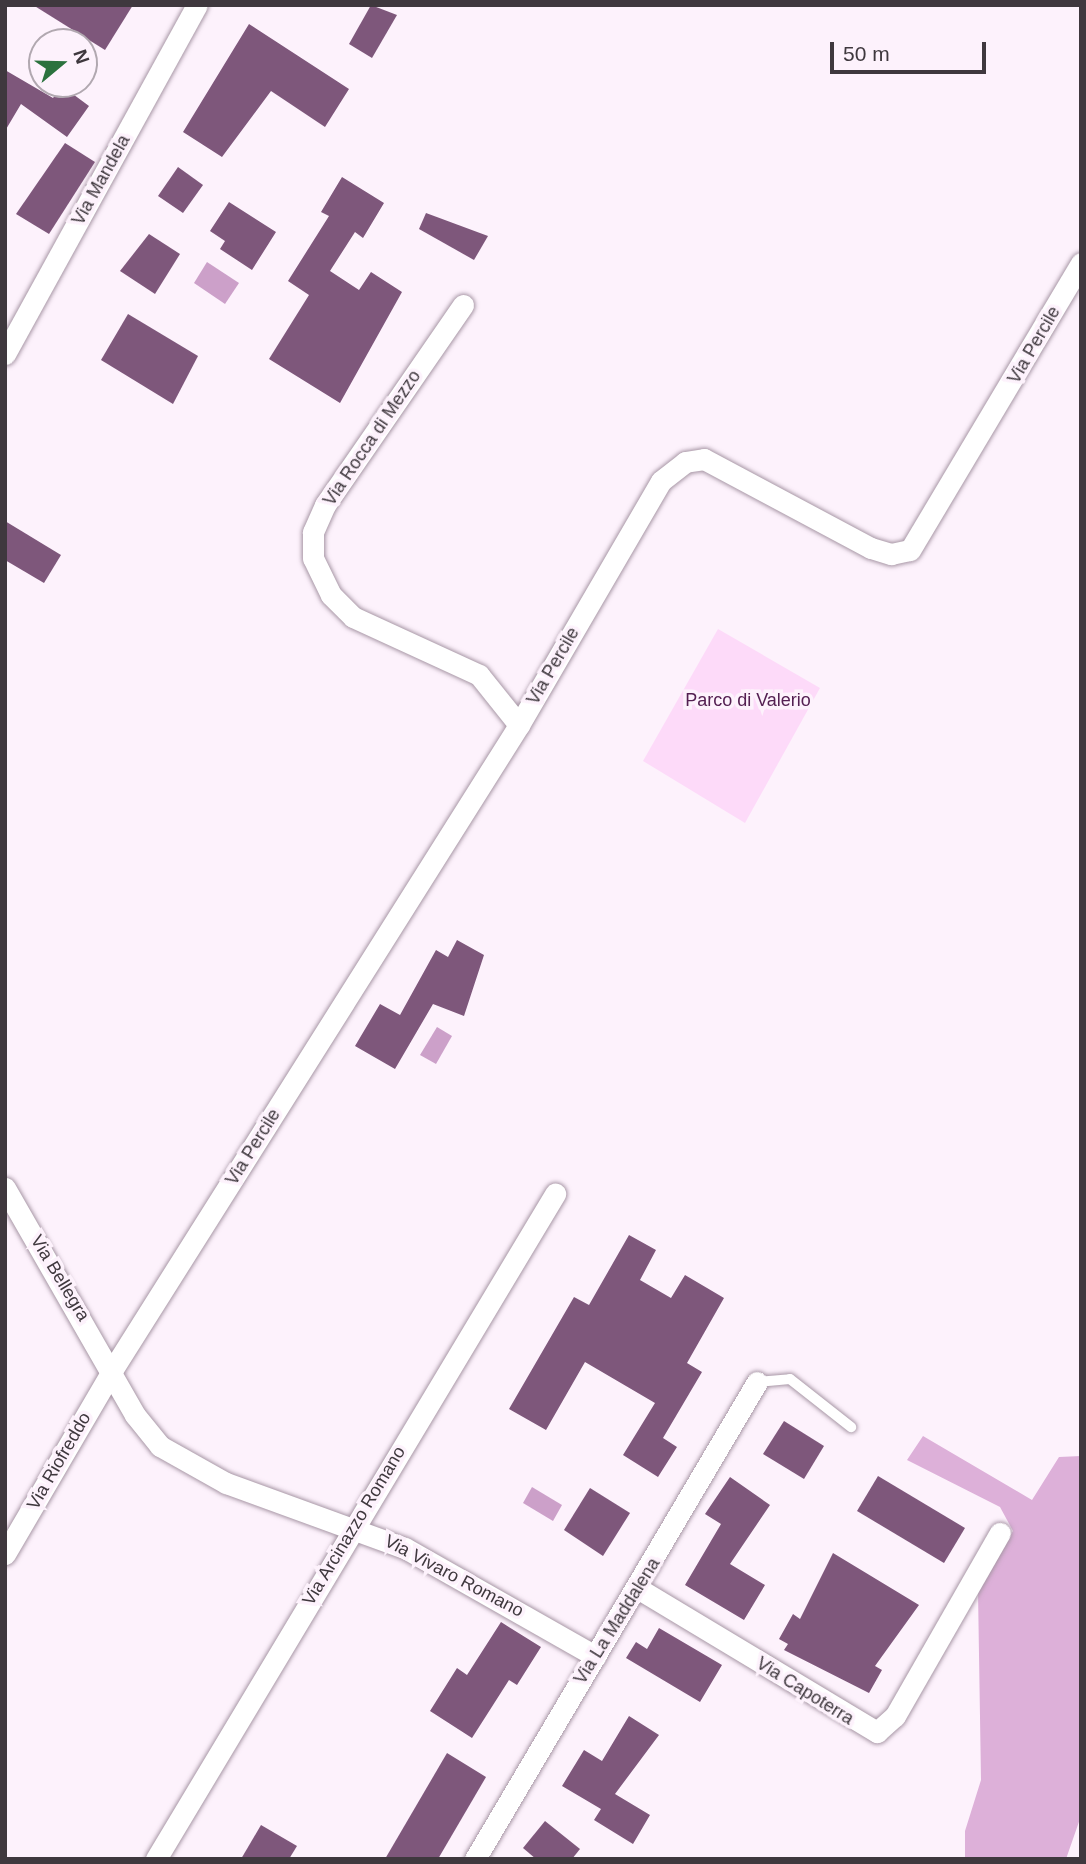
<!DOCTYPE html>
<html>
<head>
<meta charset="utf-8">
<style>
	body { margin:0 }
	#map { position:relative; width:1086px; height:1864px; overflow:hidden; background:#fdf2fc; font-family:Arial,sans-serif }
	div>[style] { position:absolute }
	.green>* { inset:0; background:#fddaf9 }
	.forest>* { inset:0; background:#ddb0d9 }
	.water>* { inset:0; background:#cca0c9 }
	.building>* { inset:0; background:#7e577b }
	.roads { filter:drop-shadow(0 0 2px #a897a6) drop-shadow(0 0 2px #a897a6) }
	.lane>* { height:10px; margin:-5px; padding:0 5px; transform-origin:5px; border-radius:5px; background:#fff }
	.street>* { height:21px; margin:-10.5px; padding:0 10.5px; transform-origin:10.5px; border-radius:10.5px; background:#fff }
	span { translate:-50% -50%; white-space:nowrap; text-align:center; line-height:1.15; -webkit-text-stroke:7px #fdf2fc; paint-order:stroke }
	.street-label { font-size:18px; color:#3f383e }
	.park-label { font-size:18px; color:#542052 }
	.frame { position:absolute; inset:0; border:7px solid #3f383e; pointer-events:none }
	.north { position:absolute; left:28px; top:28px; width:70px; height:70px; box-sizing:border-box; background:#fdf2fc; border:2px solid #b1a8b0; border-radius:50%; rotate:71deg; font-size:19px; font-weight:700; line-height:28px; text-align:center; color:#3f383e }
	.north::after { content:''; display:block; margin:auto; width:24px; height:32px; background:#2b723e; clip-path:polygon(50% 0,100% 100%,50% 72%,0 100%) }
	.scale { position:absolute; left:830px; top:42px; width:156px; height:32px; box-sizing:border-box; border:4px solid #3f383e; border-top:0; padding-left:9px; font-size:21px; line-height:24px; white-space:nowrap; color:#3f383e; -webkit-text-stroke:5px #fdf2fc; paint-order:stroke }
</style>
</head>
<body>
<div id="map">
	<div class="green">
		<div style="clip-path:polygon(718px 629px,820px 688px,745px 823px,643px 761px)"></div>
	</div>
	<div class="forest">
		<div style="clip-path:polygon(923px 1436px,1032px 1500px,1059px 1457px,1081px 1456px,1081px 1816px,1066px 1859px,965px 1859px,965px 1831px,981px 1780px,978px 1592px,1013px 1531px,1000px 1507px,907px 1460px)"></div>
	</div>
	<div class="water">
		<div style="clip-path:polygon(207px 262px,239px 283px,225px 304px,194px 283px)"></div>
		<div style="clip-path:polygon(437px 1027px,452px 1036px,436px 1064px,420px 1055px)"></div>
		<div style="clip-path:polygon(532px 1487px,562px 1505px,553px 1521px,523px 1503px)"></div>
	</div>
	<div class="building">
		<div style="clip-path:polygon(33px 5px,133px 5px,105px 50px)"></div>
		<div style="clip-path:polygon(371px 5px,397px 15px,372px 58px,349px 44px)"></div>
		<div style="clip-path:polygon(249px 24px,349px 89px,325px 127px,271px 91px,222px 157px,183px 132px)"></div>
		<div style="clip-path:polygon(5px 70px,53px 98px,62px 86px,89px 106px,67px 137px,21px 104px,5px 131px)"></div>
		<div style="clip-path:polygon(65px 143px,95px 162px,49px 234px,16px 214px)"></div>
		<div style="clip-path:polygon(178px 167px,203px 185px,183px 213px,158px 196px)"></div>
		<div style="clip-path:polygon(342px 177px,384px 203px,363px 238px,355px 232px,330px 271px,359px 290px,371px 272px,402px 292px,340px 403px,269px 359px,309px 295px,288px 281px,329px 216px,321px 212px)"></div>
		<div style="clip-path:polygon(229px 202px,276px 232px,252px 270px,220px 249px,225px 241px,210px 231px)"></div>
		<div style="clip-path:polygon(426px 213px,488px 236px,474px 260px,419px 229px)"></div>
		<div style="clip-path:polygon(149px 234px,180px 254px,155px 294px,120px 271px)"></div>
		<div style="clip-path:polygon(128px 314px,198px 356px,173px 404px,101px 360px)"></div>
		<div style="clip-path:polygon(5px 521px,61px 555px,44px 583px,5px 560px)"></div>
		<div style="clip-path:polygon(457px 940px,484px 955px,464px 1016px,433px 1004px,395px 1069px,355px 1046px,380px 1004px,400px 1015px,436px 950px,448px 957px)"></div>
		<div style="clip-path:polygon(629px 1235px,656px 1250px,640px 1280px,671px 1298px,685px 1275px,724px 1298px,687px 1363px,702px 1372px,663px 1438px,677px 1447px,658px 1477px,623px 1455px,655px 1403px,585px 1362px,546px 1430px,509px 1409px,574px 1297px,589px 1305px)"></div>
		<div style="clip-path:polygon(784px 1421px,824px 1446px,804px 1479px,763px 1454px)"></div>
		<div style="clip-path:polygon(878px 1476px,965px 1528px,944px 1563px,857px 1511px)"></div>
		<div style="clip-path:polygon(730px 1477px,770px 1505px,730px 1564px,765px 1585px,744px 1620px,685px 1585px,721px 1524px,705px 1514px)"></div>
		<div style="clip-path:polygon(590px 1488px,630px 1513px,603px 1556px,564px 1530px)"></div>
		<div style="clip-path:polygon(833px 1553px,919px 1605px,875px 1666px,882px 1670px,869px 1693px,784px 1650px,788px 1644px,779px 1639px,793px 1614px,800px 1619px)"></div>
		<div style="clip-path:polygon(501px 1622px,541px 1647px,517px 1685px,509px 1680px,472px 1738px,430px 1711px,457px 1668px,467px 1675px)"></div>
		<div style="clip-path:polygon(659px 1628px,722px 1665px,700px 1702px,626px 1658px,636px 1642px,647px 1649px)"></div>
		<div style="clip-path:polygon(629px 1716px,659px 1735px,615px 1794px,650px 1815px,633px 1844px,594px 1820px,601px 1809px,562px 1786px,584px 1750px,602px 1761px)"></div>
		<div style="clip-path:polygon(447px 1753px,486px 1777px,438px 1859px,385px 1859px)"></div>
		<div style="clip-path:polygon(545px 1821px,580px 1849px,572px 1859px,536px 1859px,523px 1848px)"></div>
		<div style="clip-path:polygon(261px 1825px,297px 1846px,289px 1859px,241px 1859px)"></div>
	</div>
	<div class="roads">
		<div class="lane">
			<div style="left:757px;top:1382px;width:33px;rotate:-5deg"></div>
			<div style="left:790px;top:1379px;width:78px;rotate:38.2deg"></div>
		</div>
		<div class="street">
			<div style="left:463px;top:305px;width:243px;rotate:124.6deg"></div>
			<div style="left:325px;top:505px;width:30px;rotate:114deg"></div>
			<div style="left:313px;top:532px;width:26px;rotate:90deg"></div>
			<div style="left:313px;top:558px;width:41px;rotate:64.1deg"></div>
			<div style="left:331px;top:595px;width:31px;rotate:45deg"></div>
			<div style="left:353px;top:617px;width:139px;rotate:24.7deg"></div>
			<div style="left:479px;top:675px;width:64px;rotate:51.3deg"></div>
			<div style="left:5px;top:354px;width:398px;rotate:-61.2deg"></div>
			<div style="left:5px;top:1188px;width:262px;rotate:60.2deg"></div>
			<div style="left:135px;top:1415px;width:40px;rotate:51deg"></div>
			<div style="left:160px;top:1446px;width:76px;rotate:29.3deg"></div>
			<div style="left:226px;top:1483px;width:190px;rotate:20deg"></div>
			<div style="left:405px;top:1548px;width:219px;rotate:29.6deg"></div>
			<div style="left:5px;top:1554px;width:214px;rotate:-59.7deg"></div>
			<div style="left:113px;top:1369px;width:761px;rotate:-57.77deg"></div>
			<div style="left:519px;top:725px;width:282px;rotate:-59.8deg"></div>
			<div style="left:661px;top:481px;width:31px;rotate:-38deg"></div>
			<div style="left:685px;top:462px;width:19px;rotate:-9deg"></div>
			<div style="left:704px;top:459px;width:189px;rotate:28.1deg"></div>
			<div style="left:871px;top:548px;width:21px;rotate:17deg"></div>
			<div style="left:891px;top:554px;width:19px;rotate:-12deg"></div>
			<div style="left:910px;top:550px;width:334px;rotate:-59.2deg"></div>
			<div style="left:639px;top:1589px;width:278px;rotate:31deg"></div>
			<div style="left:877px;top:1732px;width:24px;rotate:-42deg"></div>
			<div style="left:895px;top:1716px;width:211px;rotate:-60.2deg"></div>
			<div style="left:156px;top:1859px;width:776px;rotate:-59.04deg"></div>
			<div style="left:475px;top:1859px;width:554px;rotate:-59.41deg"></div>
		</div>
	</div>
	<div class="street-label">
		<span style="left:101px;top:180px;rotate:-61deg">Via Mandela</span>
		<span style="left:1034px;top:345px;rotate:-60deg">Via Percile</span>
		<span style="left:372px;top:438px;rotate:-56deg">Via Rocca di Mezzo</span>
		<span style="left:553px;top:666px;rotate:-60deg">Via Percile</span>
		<span style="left:253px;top:1147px;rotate:-58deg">Via Percile</span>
		<span style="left:60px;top:1278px;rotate:59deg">Via Bellegra</span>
		<span style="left:59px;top:1461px;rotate:-60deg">Via Riofreddo</span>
		<span style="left:354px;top:1526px;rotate:-59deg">Via Arcinazzo Romano</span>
		<span style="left:454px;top:1576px;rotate:28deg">Via Vivaro Romano</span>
		<span style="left:617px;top:1621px;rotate:-58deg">Via La Maddalena</span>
		<span style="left:805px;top:1691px;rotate:32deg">Via Capoterra</span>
	</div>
	<div class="park-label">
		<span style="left:748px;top:700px">Parco di Valerio</span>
	</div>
	<div class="frame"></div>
	<div class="north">N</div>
	<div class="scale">50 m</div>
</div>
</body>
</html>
